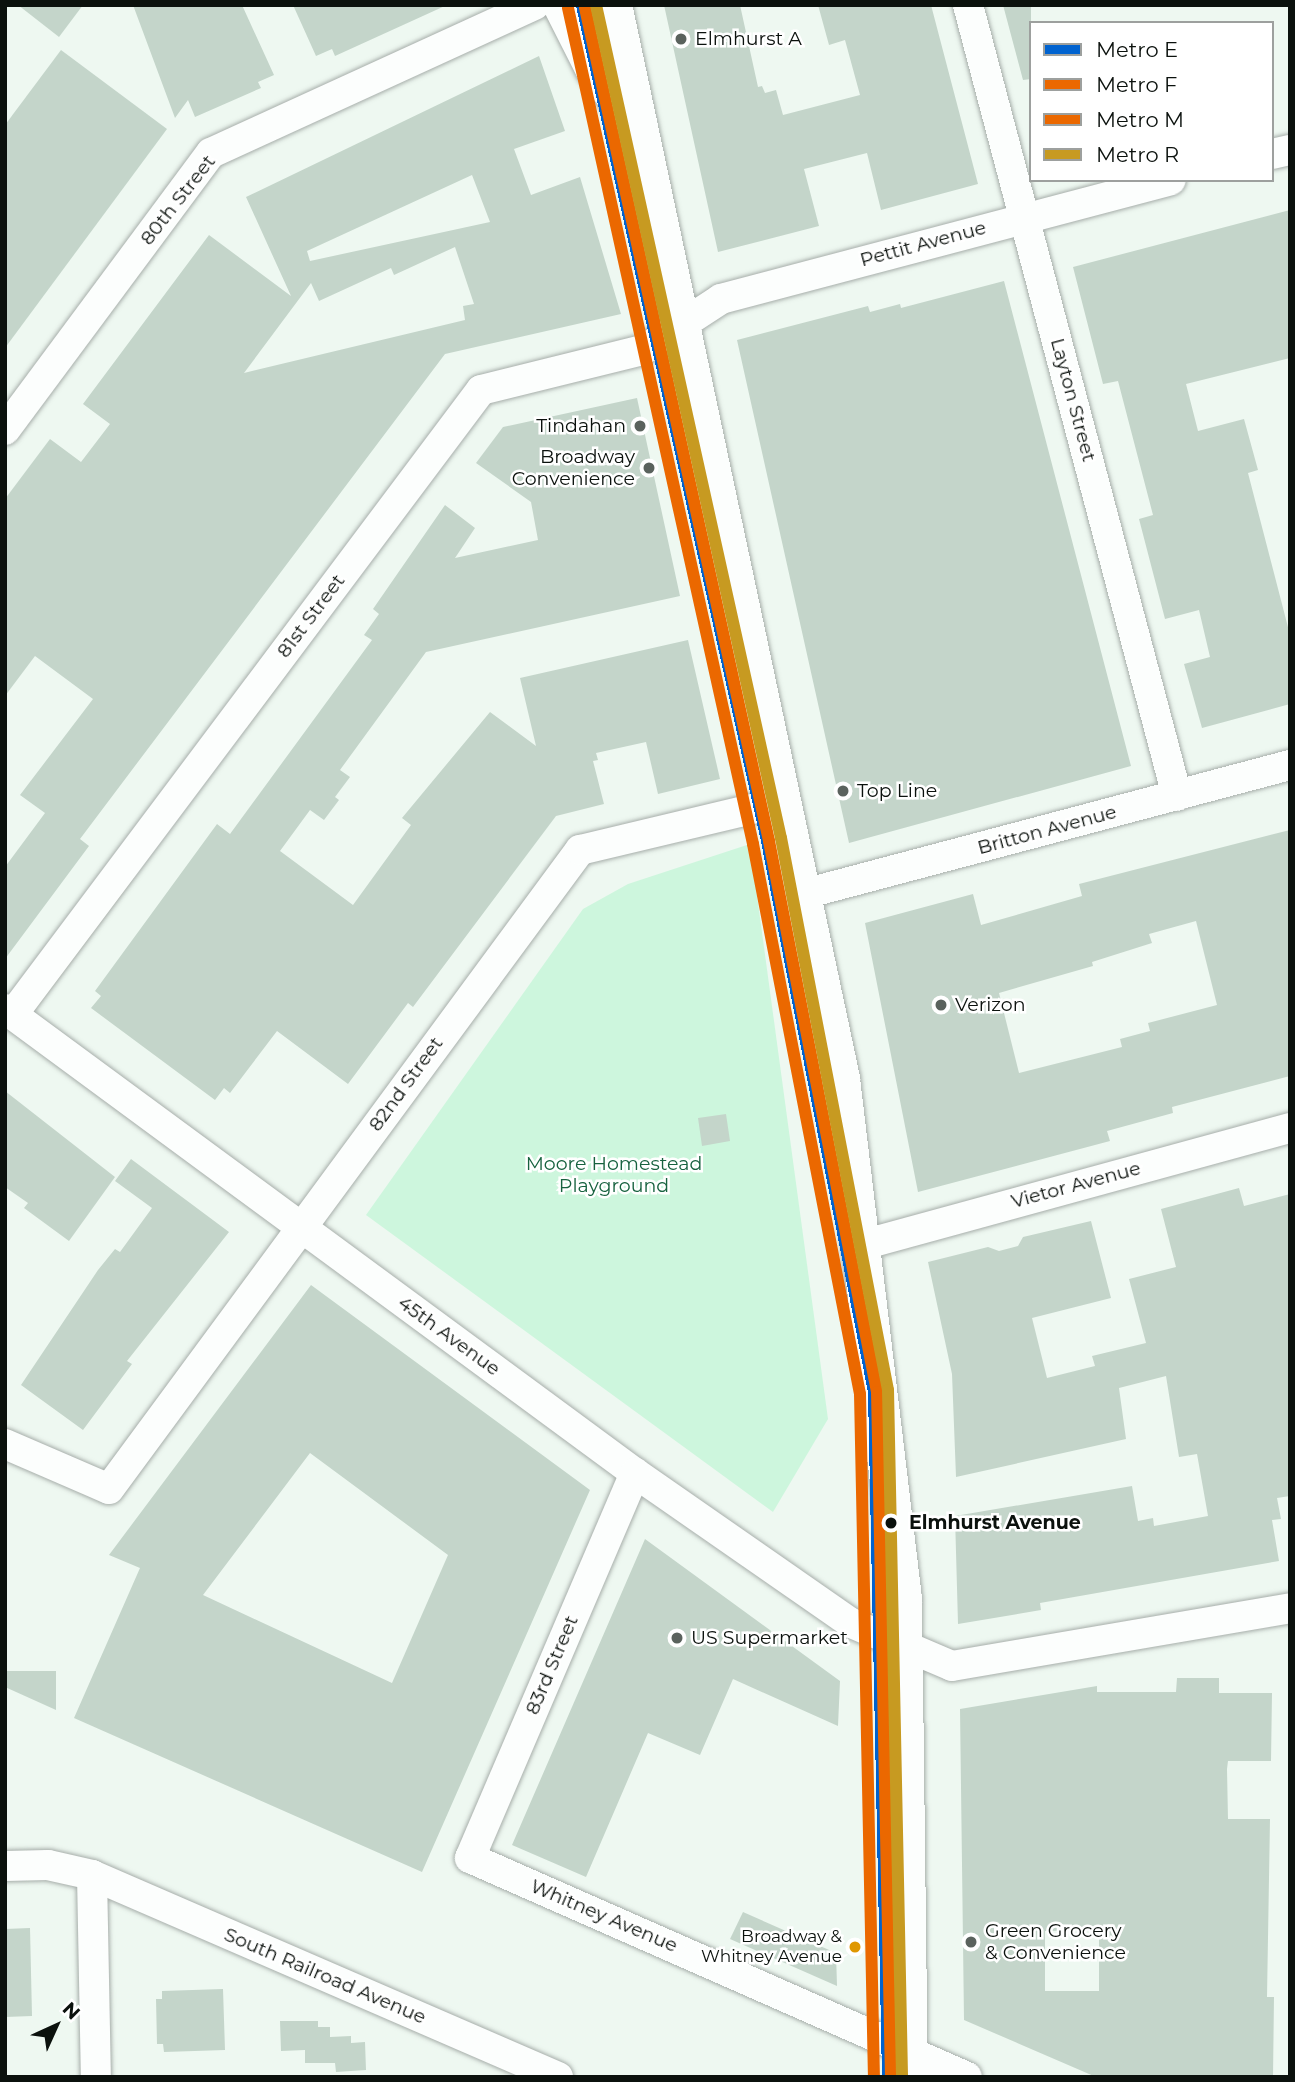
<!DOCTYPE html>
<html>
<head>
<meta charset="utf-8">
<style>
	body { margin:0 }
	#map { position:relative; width:1295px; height:2082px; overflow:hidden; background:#eef8f1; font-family:Montserrat,sans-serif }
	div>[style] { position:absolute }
	.green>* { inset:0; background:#cdf6dd }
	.building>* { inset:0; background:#c4d5ca }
	.roads { filter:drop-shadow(0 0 2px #a7aeaa) drop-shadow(0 0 2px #a7aeaa) }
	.minor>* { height:30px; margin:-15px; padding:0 15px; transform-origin:15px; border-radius:15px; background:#fcfefd }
	.tertiary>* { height:38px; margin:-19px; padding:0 19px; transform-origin:19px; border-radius:19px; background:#fcfefd }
	.secondary>* { height:38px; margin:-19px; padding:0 19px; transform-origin:19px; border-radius:19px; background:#fcfefd }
	.metro-1>* { height:12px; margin:-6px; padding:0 6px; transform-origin:6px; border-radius:6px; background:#0062cf }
	.metro-2>* { height:12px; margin:-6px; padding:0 6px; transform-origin:6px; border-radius:6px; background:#eb6800 }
	.metro-3>* { height:12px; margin:-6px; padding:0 6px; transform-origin:6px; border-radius:6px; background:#eb6800 }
	.metro-4>* { height:12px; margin:-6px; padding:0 6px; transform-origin:6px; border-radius:6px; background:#c79a21 }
	.dots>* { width:19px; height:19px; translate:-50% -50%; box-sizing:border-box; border:4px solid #fff; border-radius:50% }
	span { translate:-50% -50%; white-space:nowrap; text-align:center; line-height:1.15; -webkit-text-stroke:5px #fff; paint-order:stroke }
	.bus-label { font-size:17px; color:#0b110d }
	.right { translate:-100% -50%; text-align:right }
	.poi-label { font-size:19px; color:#0b110d }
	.left { translate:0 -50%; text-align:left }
	.street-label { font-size:19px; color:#0b110d }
	.park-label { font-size:19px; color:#17623f }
	.stop-label { font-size:19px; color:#0b110d; font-weight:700 }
	.frame { position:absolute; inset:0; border:7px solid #0b110d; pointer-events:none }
	.legend { position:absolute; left:1029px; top:21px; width:245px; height:161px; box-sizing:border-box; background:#fff; border:2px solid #9da09e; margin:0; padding:9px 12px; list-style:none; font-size:21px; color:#0b110d }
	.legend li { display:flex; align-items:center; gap:14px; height:35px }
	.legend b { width:35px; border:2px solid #9da09e }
	.north { position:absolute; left:21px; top:1991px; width:70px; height:70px; -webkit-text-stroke:5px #fff; paint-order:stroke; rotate:45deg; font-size:19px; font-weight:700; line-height:28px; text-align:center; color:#0b110d }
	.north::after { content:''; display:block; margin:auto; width:24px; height:32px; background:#0b110d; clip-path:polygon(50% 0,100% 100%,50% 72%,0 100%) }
</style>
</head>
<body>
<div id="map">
	<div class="green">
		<div style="clip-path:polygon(750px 844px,828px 1419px,773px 1512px,366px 1215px,583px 909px,628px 884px)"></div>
	</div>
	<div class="building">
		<div style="clip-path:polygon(18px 5px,83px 5px,59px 37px)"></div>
		<div style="clip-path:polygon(133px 5px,242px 5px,274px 75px,258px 82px,261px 88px,195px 117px,188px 100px,175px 118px)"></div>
		<div style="clip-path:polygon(293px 5px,447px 5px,335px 56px,332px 49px,316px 56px)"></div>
		<div style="clip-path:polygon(664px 5px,740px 5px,758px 87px,762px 86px,765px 93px,776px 90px,783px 115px,860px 95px,845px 40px,829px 45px,818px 5px,931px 5px,978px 184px,881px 210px,867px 153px,804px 169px,819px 226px,718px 252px)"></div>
		<div style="clip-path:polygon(1003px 5px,1031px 5px,1031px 79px,1023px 80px)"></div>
		<div style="clip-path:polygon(61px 50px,167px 129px,5px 348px,5px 125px)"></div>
		<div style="clip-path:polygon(evenodd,539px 56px,565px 131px,514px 149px,531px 195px,580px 177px,621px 314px,445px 354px,80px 839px,89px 846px,5px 959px,5px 867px,45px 813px,20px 795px,93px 699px,35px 656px,5px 696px,5px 499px,50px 439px,81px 462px,110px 424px,83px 404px,209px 235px,291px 296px,246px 197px,539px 56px,472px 175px,490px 222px,310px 261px,307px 251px,472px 175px,539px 56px,455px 247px,474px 304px,463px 306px,465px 320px,244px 373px,311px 283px,319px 301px,391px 268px,394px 275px,455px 247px)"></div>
		<div style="clip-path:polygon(1290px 210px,1290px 358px,1186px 384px,1198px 431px,1244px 419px,1258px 470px,1248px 473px,1290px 635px,1290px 704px,1202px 728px,1184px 664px,1210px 657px,1199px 610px,1165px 619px,1139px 519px,1153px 515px,1118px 381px,1103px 384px,1073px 267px)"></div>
		<div style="clip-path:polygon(1004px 281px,1131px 766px,849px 843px,737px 340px,868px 306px,870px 312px,900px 304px,901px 308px)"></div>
		<div style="clip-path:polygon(637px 398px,680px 596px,426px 652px,340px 770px,350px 777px,335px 797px,339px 800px,324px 820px,310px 810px,280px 851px,353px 905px,411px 825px,402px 818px,490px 712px,536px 746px,520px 678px,688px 640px,720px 779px,658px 794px,646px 742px,596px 753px,598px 760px,593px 761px,604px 804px,556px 816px,413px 1007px,408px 1003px,348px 1084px,277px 1031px,230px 1093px,224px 1088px,215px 1100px,91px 1008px,101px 996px,95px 991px,217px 824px,230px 834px,372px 640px,364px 635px,379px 614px,373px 609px,445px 505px,475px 528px,455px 558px,538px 540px,531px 502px,476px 463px,503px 427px)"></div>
		<div style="clip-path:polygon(evenodd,1290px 830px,1290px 1076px,1172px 1107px,1173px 1113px,1107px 1131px,1110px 1141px,918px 1192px,865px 923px,973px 894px,981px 925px,1082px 896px,1079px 884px,1290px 830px,1196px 921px,1217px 1005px,1148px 1023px,1150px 1031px,1120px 1039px,1122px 1047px,1019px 1073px,999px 993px,1093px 966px,1092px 962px,1152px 943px,1149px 934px,1196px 921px)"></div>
		<div style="clip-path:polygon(5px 1091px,115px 1177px,69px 1241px,24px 1208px,28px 1203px,5px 1187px)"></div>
		<div style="clip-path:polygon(726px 1114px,730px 1141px,702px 1146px,698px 1118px)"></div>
		<div style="clip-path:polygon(131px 1159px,229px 1232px,127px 1361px,132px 1364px,83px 1430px,21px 1385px,98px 1270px,115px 1249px,120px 1252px,152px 1208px,115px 1181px)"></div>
		<div style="clip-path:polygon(1239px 1188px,1244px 1206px,1290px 1194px,1290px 1496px,1277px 1498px,1281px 1519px,1272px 1520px,1279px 1561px,1040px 1603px,1041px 1610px,958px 1624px,955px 1516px,1132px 1486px,1138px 1521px,1153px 1518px,1154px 1526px,1208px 1516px,1197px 1454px,1179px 1457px,1166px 1376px,1119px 1388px,1126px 1439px,956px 1477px,952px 1374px,928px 1262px,988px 1247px,999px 1251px,1018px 1246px,1023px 1237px,1091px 1221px,1111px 1298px,1032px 1318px,1047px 1378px,1095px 1366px,1092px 1356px,1146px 1343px,1129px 1279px,1176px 1267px,1161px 1209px)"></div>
		<div style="clip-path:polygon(evenodd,311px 1285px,590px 1490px,422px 1872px,74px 1718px,140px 1568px,109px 1555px,311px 1285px,310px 1453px,448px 1555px,392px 1683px,203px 1595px,310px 1453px)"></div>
		<div style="clip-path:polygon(645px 1539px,840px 1681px,838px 1726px,733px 1679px,700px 1755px,648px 1733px,586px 1877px,512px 1845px)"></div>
		<div style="clip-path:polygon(5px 1671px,56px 1671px,56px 1710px,5px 1687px)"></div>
		<div style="clip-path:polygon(evenodd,1177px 1678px,1219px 1678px,1219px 1693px,1272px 1693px,1271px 1761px,1228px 1761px,1227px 1769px,1228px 1819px,1270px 1819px,1267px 1997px,1274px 1997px,1273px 2077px,1096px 2077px,964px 2020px,960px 1709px,1097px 1686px,1097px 1692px,1176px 1692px,1177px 1678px,1099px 1930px,1099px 1991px,1045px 1991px,1045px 1931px,1099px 1930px)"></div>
		<div style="clip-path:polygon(743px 1912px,836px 1953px,837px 1986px,730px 1939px)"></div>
		<div style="clip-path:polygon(30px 1928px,32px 2016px,5px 2017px,5px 1929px)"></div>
		<div style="clip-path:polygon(223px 1989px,225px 2050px,164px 2052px,163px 2044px,157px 2044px,156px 1999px,162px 1999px,162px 1991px)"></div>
		<div style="clip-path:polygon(280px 2021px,318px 2021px,318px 2027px,330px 2027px,330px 2037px,351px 2036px,351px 2043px,365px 2042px,366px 2070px,336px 2072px,335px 2063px,305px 2063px,305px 2050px,281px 2051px)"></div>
	</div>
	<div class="roads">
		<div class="minor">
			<div style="left:968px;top:5px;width:818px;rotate:75.2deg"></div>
			<div style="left:1272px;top:154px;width:18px;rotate:-13deg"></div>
			<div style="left:5px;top:430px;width:345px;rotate:-53.4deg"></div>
			<div style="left:211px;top:153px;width:356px;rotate:-24.6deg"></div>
			<div style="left:804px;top:894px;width:503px;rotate:-14.87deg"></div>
			<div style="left:5px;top:1009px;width:782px;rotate:36.37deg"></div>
			<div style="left:635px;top:1473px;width:261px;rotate:34.8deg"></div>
			<div style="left:849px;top:1622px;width:112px;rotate:23.1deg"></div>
			<div style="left:952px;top:1666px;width:343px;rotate:-9.7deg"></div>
			<div style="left:13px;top:1014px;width:780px;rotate:-53.13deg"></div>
			<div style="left:481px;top:390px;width:167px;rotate:-13.9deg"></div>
			<div style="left:643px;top:350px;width:93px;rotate:-33.2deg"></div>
			<div style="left:721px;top:299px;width:465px;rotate:-14.8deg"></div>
			<div style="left:862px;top:1245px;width:444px;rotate:-15.3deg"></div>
			<div style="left:5px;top:1444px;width:113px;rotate:23.4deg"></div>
			<div style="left:109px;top:1489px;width:794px;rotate:-53.61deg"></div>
			<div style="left:580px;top:850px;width:211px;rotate:-13.4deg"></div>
			<div style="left:635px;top:1473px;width:419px;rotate:113.2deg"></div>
			<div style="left:470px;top:1858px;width:543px;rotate:23.78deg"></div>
			<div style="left:5px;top:1866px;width:43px;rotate:-1.3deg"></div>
			<div style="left:48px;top:1865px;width:45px;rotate:12.8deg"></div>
			<div style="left:92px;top:1875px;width:508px;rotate:23.44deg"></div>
			<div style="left:92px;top:1875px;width:202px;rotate:88.9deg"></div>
		</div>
		<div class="tertiary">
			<div style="left:562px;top:5px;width:71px;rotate:63.1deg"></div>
			<div style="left:594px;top:68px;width:75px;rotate:53.1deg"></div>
		</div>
		<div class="secondary">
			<div style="left:613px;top:5px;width:1098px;rotate:78.01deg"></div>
			<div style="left:841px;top:1079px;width:524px;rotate:83.2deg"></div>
			<div style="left:903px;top:1599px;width:478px;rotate:89.3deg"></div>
		</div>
	</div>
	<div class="metro-1">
		<div style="left:582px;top:5px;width:856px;rotate:77.52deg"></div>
		<div style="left:767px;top:841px;width:561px;rotate:79.01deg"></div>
		<div style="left:874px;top:1392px;width:685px;rotate:88.83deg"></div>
	</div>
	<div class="metro-2">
		<div style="left:585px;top:8px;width:853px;rotate:77.54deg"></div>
		<div style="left:769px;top:841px;width:561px;rotate:78.91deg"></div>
		<div style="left:877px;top:1392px;width:685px;rotate:88.83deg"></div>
	</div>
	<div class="metro-3">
		<div style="left:568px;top:8px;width:856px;rotate:77.52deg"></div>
		<div style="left:753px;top:844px;width:560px;rotate:78.99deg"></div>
		<div style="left:860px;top:1394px;width:683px;rotate:88.83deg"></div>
	</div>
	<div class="metro-4">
		<div style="left:596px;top:5px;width:853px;rotate:77.48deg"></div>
		<div style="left:781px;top:838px;width:562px;rotate:79.03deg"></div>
		<div style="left:888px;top:1390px;width:687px;rotate:88.83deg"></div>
	</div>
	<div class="dots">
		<div style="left:681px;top:39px;background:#5a625d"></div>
		<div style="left:640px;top:426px;background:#5a625d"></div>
		<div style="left:649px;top:468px;background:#5a625d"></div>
		<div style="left:843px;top:791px;background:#5a625d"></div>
		<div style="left:941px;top:1005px;background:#5a625d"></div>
		<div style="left:891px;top:1523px;background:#0b110d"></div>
		<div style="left:677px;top:1638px;background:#5a625d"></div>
		<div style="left:971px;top:1942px;background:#5a625d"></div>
		<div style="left:855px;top:1947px;background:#df9701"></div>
	</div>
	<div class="bus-label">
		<span class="right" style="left:842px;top:1947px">Broadway &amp;<br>Whitney Avenue</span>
	</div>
	<div class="poi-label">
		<span class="left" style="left:695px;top:39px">Elmhurst A</span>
		<span class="right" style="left:626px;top:426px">Tindahan</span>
		<span class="right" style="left:635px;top:468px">Broadway<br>Convenience</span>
		<span class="left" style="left:857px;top:791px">Top Line</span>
		<span class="left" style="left:955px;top:1005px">Verizon</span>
		<span class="left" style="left:691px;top:1638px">US Supermarket</span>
		<span class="left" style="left:985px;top:1942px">Green Grocery<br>&amp; Convenience</span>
	</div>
	<div class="street-label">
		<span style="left:178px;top:200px;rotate:-52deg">80th Street</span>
		<span style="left:923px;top:244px;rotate:-15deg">Pettit Avenue</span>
		<span style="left:1073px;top:400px;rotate:75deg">Layton Street</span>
		<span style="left:311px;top:616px;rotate:-53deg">81st Street</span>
		<span style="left:1047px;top:830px;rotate:-15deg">Britton Avenue</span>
		<span style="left:406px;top:1084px;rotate:-54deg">82nd Street</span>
		<span style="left:1076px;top:1185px;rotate:-15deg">Vietor Avenue</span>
		<span style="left:449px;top:1336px;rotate:36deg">45th Avenue</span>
		<span style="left:552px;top:1665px;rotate:-67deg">83rd Street</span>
		<span style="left:604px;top:1916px;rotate:23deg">Whitney Avenue</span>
		<span style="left:325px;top:1976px;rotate:23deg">South Railroad Avenue</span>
	</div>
	<div class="park-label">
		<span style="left:614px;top:1175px">Moore Homestead<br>Playground</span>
	</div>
	<div class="stop-label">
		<span class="left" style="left:909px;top:1523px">Elmhurst Avenue</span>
	</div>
	<div class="frame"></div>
	<ul class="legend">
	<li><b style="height:9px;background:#0062cf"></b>Metro E</li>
	<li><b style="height:9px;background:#eb6800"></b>Metro F</li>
	<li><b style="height:9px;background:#eb6800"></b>Metro M</li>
	<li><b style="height:9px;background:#c79a21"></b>Metro R</li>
	</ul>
	<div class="north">N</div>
</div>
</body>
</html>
